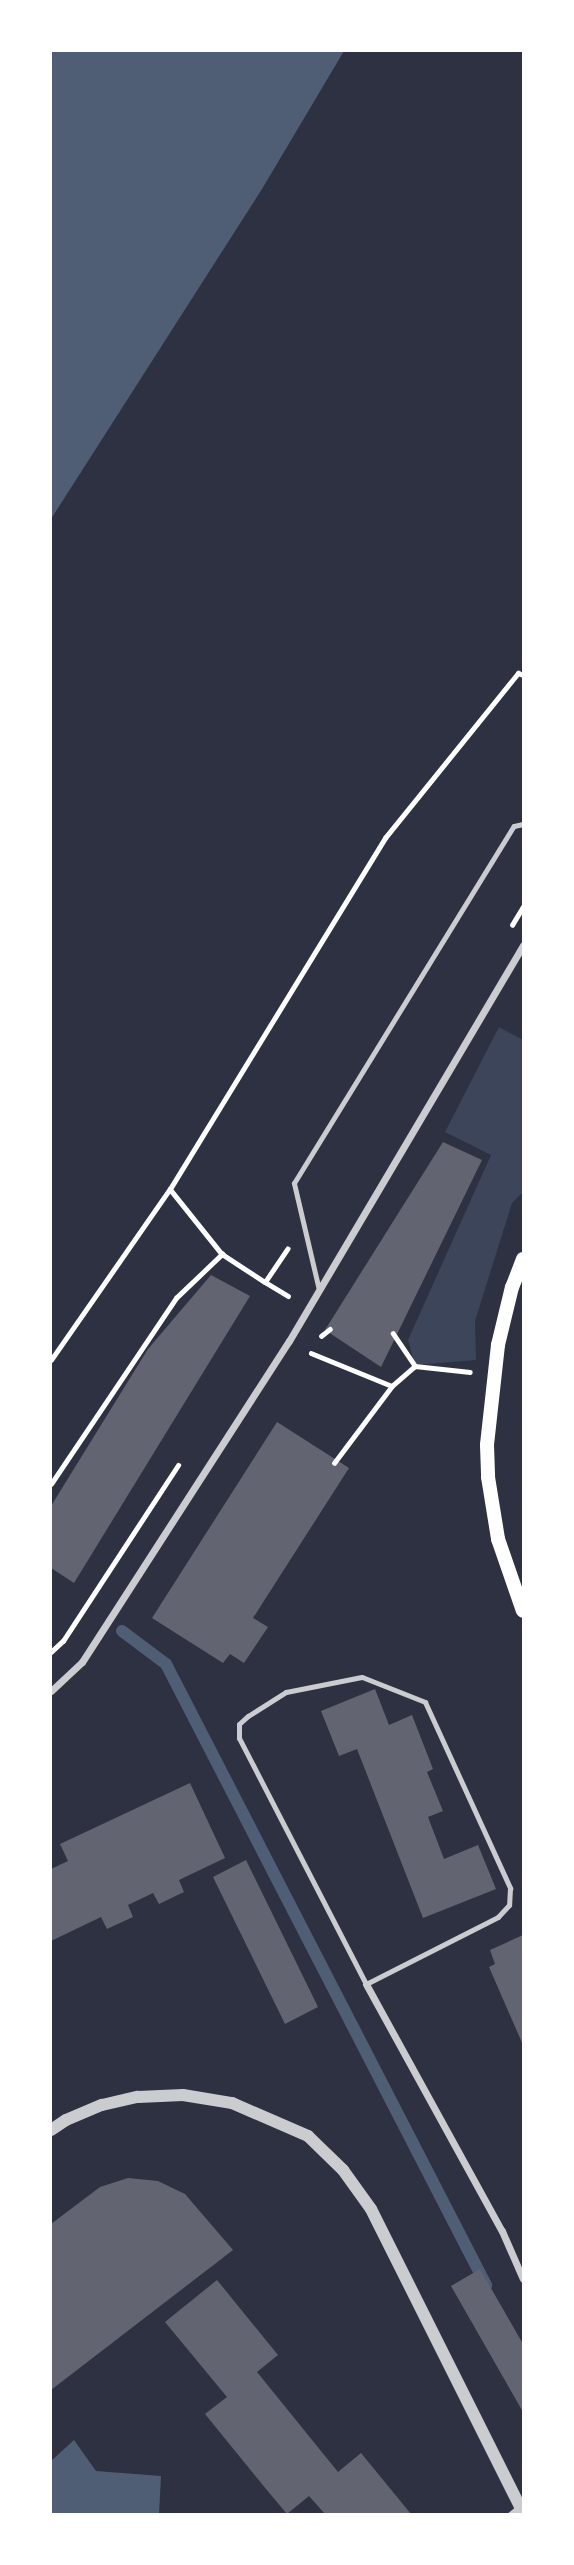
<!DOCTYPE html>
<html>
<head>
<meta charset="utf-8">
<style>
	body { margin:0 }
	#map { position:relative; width:574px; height:2565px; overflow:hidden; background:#2d3142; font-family:Quicksand,sans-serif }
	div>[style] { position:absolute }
	.green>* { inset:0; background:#3c4559 }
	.water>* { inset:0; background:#4f5d75 }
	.stream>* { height:12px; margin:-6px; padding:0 6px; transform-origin:6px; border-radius:6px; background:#4f5d75 }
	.building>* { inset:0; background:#626471 }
	.path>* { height:4.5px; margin:-2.25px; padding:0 2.25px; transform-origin:2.25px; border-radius:2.25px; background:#fff }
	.service>* { height:5px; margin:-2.5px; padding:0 2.5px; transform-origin:2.5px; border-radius:2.5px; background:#caccd0 }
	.minor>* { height:7px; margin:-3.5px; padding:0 3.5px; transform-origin:3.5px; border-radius:3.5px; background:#caccd0 }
	.tertiary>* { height:12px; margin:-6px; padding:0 6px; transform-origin:6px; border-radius:6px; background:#caccd0 }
	.secondary>* { height:14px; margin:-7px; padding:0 7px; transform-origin:7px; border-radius:7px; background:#fff }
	span { translate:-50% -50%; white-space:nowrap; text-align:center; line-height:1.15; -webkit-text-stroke:7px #fff; paint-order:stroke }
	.frame { position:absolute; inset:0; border:52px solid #fff; pointer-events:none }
</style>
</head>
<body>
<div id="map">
	<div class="green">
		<div style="clip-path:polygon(499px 1027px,523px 1040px,523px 1192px,512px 1203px,475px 1321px,476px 1360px,415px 1365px,408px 1340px,491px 1155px,445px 1132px)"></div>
	</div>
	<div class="water">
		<div style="clip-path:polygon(51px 51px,344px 51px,262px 189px,51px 519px)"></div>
		<div style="clip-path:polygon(74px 2440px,96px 2471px,161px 2476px,159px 2514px,51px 2514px,51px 2461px)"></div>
	</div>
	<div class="stream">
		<div style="left:122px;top:1631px;width:55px;rotate:36.9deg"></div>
		<div style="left:166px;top:1664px;width:699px;rotate:62.74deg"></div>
	</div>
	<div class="building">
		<div style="clip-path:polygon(443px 1142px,482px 1160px,381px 1367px,325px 1330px)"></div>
		<div style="clip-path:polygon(211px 1275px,250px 1296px,74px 1583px,51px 1568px,51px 1506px,148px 1349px)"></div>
		<div style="clip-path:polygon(277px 1422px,349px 1468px,253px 1618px,268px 1627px,244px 1663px,230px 1654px,223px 1663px,152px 1618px)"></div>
		<div style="clip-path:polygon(375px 1689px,389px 1725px,412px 1715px,433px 1769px,427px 1772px,443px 1811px,428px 1817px,444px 1859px,478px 1845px,496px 1889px,423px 1918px,357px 1749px,339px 1756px,321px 1711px)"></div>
		<div style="clip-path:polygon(190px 1783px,225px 1858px,179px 1880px,184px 1892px,159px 1904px,153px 1893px,128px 1905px,133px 1917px,107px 1929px,101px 1917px,51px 1941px,51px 1869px,68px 1861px,60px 1844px)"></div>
		<div style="clip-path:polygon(246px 1860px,318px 2007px,285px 2024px,213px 1877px)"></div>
		<div style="clip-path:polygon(523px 1935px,523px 2045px,489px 1967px,495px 1964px,490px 1950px)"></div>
		<div style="clip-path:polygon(128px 2178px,158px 2181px,185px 2194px,233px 2250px,51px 2390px,51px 2224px,100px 2187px)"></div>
		<div style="clip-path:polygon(480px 2269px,523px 2344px,523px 2412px,451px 2286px)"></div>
		<div style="clip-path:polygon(217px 2280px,278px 2355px,257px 2372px,338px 2472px,361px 2453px,411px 2514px,325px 2514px,309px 2496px,287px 2514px,266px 2489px,205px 2414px,227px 2397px,165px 2322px)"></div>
	</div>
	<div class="path">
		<div style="left:512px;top:925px;width:21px;rotate:-59deg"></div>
		<div style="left:170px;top:1189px;width:83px;rotate:51.3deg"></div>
		<div style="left:222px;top:1254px;width:51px;rotate:33.1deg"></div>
		<div style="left:265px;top:1282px;width:40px;rotate:-56deg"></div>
		<div style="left:265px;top:1282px;width:27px;rotate:31deg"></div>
		<div style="left:393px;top:1333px;width:40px;rotate:56deg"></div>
		<div style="left:321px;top:1336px;width:11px;rotate:-38deg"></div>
		<div style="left:311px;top:1353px;width:87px;rotate:22.2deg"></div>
		<div style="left:392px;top:1386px;width:30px;rotate:-41deg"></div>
		<div style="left:415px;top:1366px;width:55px;rotate:6.2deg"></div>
		<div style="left:51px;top:1360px;width:208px;rotate:-55.2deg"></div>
		<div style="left:170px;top:1189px;width:412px;rotate:-58.5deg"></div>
		<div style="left:385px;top:838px;width:212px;rotate:-51.1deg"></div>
		<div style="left:518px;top:673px;width:5px;rotate:22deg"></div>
		<div style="left:334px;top:1463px;width:96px;rotate:-53deg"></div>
		<div style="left:51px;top:1484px;width:224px;rotate:-56.1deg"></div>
		<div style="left:176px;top:1298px;width:64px;rotate:-43.7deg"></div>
		<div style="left:51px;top:1652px;width:16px;rotate:-43deg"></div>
		<div style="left:63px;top:1641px;width:210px;rotate:-56.8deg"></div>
	</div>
	<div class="service">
		<div style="left:319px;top:1290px;width:110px;rotate:-103.2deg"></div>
		<div style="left:294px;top:1183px;width:419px;rotate:-58.4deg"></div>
		<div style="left:514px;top:826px;width:9px;rotate:-13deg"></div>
		<div style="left:362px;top:1677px;width:68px;rotate:21.6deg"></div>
		<div style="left:425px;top:1702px;width:205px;rotate:65.4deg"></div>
		<div style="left:510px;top:1888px;width:17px;rotate:93deg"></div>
		<div style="left:509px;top:1905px;width:16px;rotate:133deg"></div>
		<div style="left:498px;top:1917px;width:148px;rotate:153.1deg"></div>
		<div style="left:366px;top:1984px;width:277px;rotate:-117.3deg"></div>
		<div style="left:239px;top:1738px;width:14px;rotate:-90deg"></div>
		<div style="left:239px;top:1724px;width:12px;rotate:-42deg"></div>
		<div style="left:248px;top:1716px;width:45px;rotate:-32.3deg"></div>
		<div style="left:286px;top:1692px;width:77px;rotate:-11.2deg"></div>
		<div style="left:510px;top:2514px;width:13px;rotate:-39deg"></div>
	</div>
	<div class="minor">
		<div style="left:51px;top:1691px;width:42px;rotate:-43.1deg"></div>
		<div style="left:82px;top:1662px;width:382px;rotate:-57.2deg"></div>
		<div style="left:289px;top:1341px;width:460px;rotate:-59.4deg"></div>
		<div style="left:366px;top:1984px;width:282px;rotate:61.2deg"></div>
		<div style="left:502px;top:2231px;width:52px;rotate:66.4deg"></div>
	</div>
	<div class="tertiary">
		<div style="left:51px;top:2130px;width:18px;rotate:-34deg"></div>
		<div style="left:66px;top:2120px;width:39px;rotate:-23deg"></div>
		<div style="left:102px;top:2105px;width:37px;rotate:-13deg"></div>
		<div style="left:138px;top:2097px;width:45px;rotate:-2.5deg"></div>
		<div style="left:183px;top:2095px;width:50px;rotate:9.3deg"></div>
		<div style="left:232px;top:2103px;width:83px;rotate:23.5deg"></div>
		<div style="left:308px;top:2136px;width:49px;rotate:44.2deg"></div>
		<div style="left:343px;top:2170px;width:48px;rotate:54.3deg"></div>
		<div style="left:371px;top:2209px;width:339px;rotate:63.4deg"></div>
	</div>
	<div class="secondary">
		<div style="left:523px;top:1259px;width:30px;rotate:111deg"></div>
		<div style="left:512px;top:1287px;width:60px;rotate:103.6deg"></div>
		<div style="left:498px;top:1345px;width:101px;rotate:96.3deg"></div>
		<div style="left:487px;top:1445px;width:32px;rotate:88deg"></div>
		<div style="left:488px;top:1477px;width:63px;rotate:80.8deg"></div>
		<div style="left:498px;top:1539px;width:76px;rotate:70.9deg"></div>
	</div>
	<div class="frame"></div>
</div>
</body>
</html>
